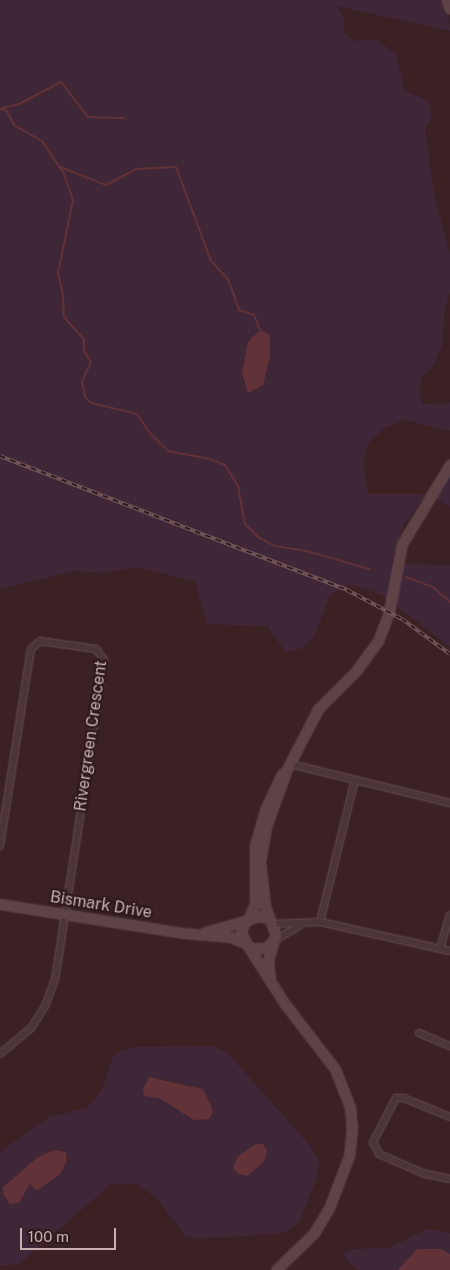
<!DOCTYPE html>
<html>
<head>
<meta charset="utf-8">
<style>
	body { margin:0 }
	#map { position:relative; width:450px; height:1270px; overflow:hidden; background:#3b2124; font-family:"Public Sans",sans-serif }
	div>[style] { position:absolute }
	.green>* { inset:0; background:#402738 }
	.water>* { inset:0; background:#613237 }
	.stream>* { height:2px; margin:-1px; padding:0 1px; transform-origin:1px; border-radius:1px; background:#613237 }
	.roads { filter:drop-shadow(0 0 1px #664f52) drop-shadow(0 0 1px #664f52) }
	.street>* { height:6px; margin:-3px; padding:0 3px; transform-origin:3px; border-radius:3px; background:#4c3437 }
	.secondary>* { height:9px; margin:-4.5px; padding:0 4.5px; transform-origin:4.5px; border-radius:4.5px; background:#5f4245 }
	.rail>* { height:4px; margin-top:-2px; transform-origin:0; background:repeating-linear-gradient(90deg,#301a1d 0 5.5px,#73565a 0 11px); box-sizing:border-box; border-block:1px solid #73565a }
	span { translate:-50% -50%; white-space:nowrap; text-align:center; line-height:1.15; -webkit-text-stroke:5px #301a1d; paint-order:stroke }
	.street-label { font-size:16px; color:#c8afb2 }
	.scale { position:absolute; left:20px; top:1228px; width:96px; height:22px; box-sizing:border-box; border:2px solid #c8afb2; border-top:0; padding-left:6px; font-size:15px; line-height:18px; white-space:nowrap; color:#c8afb2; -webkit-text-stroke:4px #301a1d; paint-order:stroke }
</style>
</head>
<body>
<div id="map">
	<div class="green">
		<div style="clip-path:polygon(evenodd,0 0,448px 0,450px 31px,337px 6px,344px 18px,344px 33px,353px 41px,376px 39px,396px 54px,405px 91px,429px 101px,432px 117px,425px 129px,435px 199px,450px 254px,450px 293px,444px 311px,443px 343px,434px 365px,422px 377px,419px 392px,423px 404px,450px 403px,450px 431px,405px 420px,386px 427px,369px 442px,363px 463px,368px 494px,426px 494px,403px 526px,391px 564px,450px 565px,450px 647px,382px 595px,350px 584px,330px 595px,314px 637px,301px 649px,285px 651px,267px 626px,207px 624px,195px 582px,138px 567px,101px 573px,75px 571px,0 589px,0 0,270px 335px,270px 357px,263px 385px,243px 383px,242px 373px,248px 342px,270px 335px)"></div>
		<div style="clip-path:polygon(450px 467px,450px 507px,432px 497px)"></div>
		<div style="clip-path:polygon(evenodd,213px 1046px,227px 1053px,242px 1069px,311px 1147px,319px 1162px,317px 1178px,299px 1222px,284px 1233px,198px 1239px,185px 1236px,157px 1198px,136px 1184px,111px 1184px,19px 1264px,0 1266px,0 1152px,49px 1117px,87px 1108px,101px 1092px,114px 1054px,136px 1047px,213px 1046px,158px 1078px,203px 1089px,213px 1110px,173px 1105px,159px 1098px,158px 1078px,213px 1046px,256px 1144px,264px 1162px,247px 1176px,250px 1149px,256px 1144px,213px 1046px,66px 1152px,67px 1161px,60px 1174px,30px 1184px,26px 1189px,3px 1186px,19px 1173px,66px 1152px)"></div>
		<div style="clip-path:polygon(427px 1229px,450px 1233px,450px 1270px,360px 1270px,348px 1262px,343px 1253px,352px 1249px,389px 1248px)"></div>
	</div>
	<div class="water">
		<div style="clip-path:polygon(260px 330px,270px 335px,270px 357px,263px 385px,248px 393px,242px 373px,248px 342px)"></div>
		<div style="clip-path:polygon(149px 1077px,203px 1089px,213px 1110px,210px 1119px,194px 1120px,159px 1098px,144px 1096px,143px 1089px)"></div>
		<div style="clip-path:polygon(256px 1144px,263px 1144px,267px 1151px,264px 1162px,247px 1176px,238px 1174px,233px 1168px,238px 1156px)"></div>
		<div style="clip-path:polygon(54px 1150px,66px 1152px,67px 1161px,60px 1174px,37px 1191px,30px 1184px,19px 1203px,10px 1204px,3px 1194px,3px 1187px,38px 1157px)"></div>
		<div style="clip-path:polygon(417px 1249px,441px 1249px,450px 1254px,450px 1270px,398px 1270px)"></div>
	</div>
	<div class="stream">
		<div style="left:0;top:109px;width:7px;rotate:16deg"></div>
		<div style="left:7px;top:111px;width:16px;rotate:63deg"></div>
		<div style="left:14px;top:125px;width:32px;rotate:30deg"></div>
		<div style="left:42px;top:141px;width:40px;rotate:56deg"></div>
		<div style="left:64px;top:174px;width:28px;rotate:71deg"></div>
		<div style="left:73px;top:200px;width:75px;rotate:101.6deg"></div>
		<div style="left:58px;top:273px;width:22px;rotate:77deg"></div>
		<div style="left:63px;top:294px;width:23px;rotate:88deg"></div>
		<div style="left:64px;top:317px;width:30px;rotate:48deg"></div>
		<div style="left:84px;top:339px;width:12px;rotate:90deg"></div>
		<div style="left:84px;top:351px;width:13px;rotate:58deg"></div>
		<div style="left:91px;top:362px;width:21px;rotate:115deg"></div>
		<div style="left:82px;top:381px;width:16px;rotate:79deg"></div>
		<div style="left:85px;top:397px;width:8px;rotate:45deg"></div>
		<div style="left:91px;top:403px;width:47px;rotate:13.4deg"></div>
		<div style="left:137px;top:414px;width:22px;rotate:56deg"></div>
		<div style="left:149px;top:432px;width:27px;rotate:45deg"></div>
		<div style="left:168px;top:451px;width:43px;rotate:10.8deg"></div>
		<div style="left:210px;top:459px;width:16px;rotate:22deg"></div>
		<div style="left:225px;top:465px;width:25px;rotate:58deg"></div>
		<div style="left:238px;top:486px;width:39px;rotate:80deg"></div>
		<div style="left:245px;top:524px;width:18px;rotate:45deg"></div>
		<div style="left:258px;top:537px;width:19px;rotate:28deg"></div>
		<div style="left:275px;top:546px;width:32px;rotate:9deg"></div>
		<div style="left:307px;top:551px;width:65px;rotate:16.2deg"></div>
		<div style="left:0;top:109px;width:20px;rotate:-15deg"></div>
		<div style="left:19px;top:104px;width:47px;rotate:-27.6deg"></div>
		<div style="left:61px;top:82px;width:44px;rotate:52.4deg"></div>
		<div style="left:88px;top:117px;width:36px;rotate:2deg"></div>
		<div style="left:60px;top:167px;width:49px;rotate:21.4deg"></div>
		<div style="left:106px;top:185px;width:34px;rotate:-28deg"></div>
		<div style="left:136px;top:169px;width:40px;rotate:-2.9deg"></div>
		<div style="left:176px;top:167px;width:100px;rotate:69.6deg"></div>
		<div style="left:211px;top:261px;width:25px;rotate:47deg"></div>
		<div style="left:228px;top:279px;width:33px;rotate:70deg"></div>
		<div style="left:239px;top:310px;width:16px;rotate:18deg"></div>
		<div style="left:254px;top:315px;width:16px;rotate:68deg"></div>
		<div style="left:406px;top:577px;width:30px;rotate:21deg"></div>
		<div style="left:434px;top:588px;width:21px;rotate:41deg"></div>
	</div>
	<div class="roads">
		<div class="street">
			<div style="left:290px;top:764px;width:165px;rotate:13.7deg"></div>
			<div style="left:0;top:846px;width:199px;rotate:-81.1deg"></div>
			<div style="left:31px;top:649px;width:12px;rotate:-42deg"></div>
			<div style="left:40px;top:641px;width:57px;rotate:8.1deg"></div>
			<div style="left:96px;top:649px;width:14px;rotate:54deg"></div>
			<div style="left:104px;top:660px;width:323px;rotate:98.7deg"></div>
			<div style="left:55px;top:979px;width:29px;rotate:110deg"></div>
			<div style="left:45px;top:1006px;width:26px;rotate:122deg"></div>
			<div style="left:31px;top:1028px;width:40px;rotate:140deg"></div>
			<div style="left:320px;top:922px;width:133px;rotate:12.6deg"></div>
			<div style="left:273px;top:924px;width:47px;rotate:-2.4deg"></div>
			<div style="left:320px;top:922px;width:146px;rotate:-76.2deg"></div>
			<div style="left:274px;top:941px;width:31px;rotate:-31deg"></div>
			<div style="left:440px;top:949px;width:35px;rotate:-74deg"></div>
			<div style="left:419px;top:1033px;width:34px;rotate:23deg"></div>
			<div style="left:450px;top:1117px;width:50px;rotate:-157.6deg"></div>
			<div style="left:404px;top:1098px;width:8px;rotate:180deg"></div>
			<div style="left:396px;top:1098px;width:50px;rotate:117.6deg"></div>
			<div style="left:373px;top:1142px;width:13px;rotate:63deg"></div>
			<div style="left:379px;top:1154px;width:50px;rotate:23.5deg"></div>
			<div style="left:425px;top:1174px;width:25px;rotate:11deg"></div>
		</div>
		<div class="secondary">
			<div style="left:447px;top:0;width:9px;rotate:72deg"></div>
			<div style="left:0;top:904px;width:186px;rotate:9deg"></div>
			<div style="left:184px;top:933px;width:47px;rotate:4.9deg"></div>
			<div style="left:231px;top:937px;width:15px;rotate:23deg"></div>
			<div style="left:249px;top:918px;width:16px;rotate:-68deg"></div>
			<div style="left:255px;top:903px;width:58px;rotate:-90deg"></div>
			<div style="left:255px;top:845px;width:36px;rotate:-74deg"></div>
			<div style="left:265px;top:810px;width:40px;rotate:-65deg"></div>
			<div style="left:268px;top:918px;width:10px;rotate:-169deg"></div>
			<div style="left:258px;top:916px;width:14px;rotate:159deg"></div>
			<div style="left:245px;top:921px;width:12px;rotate:110deg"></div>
			<div style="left:241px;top:932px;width:18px;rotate:63deg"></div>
			<div style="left:249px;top:948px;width:18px"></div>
			<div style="left:267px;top:948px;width:15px;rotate:-53deg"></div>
			<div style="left:276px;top:936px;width:33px;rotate:-110deg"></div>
			<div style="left:265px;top:905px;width:43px;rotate:-96.6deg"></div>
			<div style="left:260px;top:862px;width:36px;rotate:-80deg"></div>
			<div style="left:266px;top:827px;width:62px;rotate:-70.1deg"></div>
			<div style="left:287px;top:769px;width:68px;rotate:-62.7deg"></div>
			<div style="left:318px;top:709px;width:54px;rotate:-45deg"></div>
			<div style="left:356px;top:671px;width:37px;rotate:-54deg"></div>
			<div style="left:378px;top:641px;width:31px;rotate:-69deg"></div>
			<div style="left:389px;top:612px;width:69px;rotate:-79.2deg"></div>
			<div style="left:402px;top:544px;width:93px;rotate:-59deg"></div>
			<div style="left:205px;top:932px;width:41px;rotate:-15.4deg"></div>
			<div style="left:249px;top:948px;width:67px;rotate:57.3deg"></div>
			<div style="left:285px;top:1004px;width:82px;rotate:52.4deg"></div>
			<div style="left:335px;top:1069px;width:41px;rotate:68.5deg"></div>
			<div style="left:350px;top:1107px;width:21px;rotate:85deg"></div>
			<div style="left:352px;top:1128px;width:28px;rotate:96deg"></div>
			<div style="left:349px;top:1156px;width:56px;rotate:111deg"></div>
			<div style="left:329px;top:1208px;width:29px;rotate:121deg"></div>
			<div style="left:314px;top:1233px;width:53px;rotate:135.8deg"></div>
			<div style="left:270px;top:979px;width:18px;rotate:-96deg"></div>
			<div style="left:268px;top:961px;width:19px;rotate:-74deg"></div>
		</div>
	</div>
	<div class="rail">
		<div style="left:0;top:456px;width:372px;rotate:21.1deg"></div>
		<div style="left:347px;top:590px;width:62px;rotate:27.8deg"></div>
		<div style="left:402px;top:619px;width:59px;rotate:36.1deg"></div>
	</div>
	<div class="street-label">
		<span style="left:91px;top:736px;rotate:-82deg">Rivergreen Crescent</span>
		<span style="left:101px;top:905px;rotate:9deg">Bismark Drive</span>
	</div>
	<div class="scale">100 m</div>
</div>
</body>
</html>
